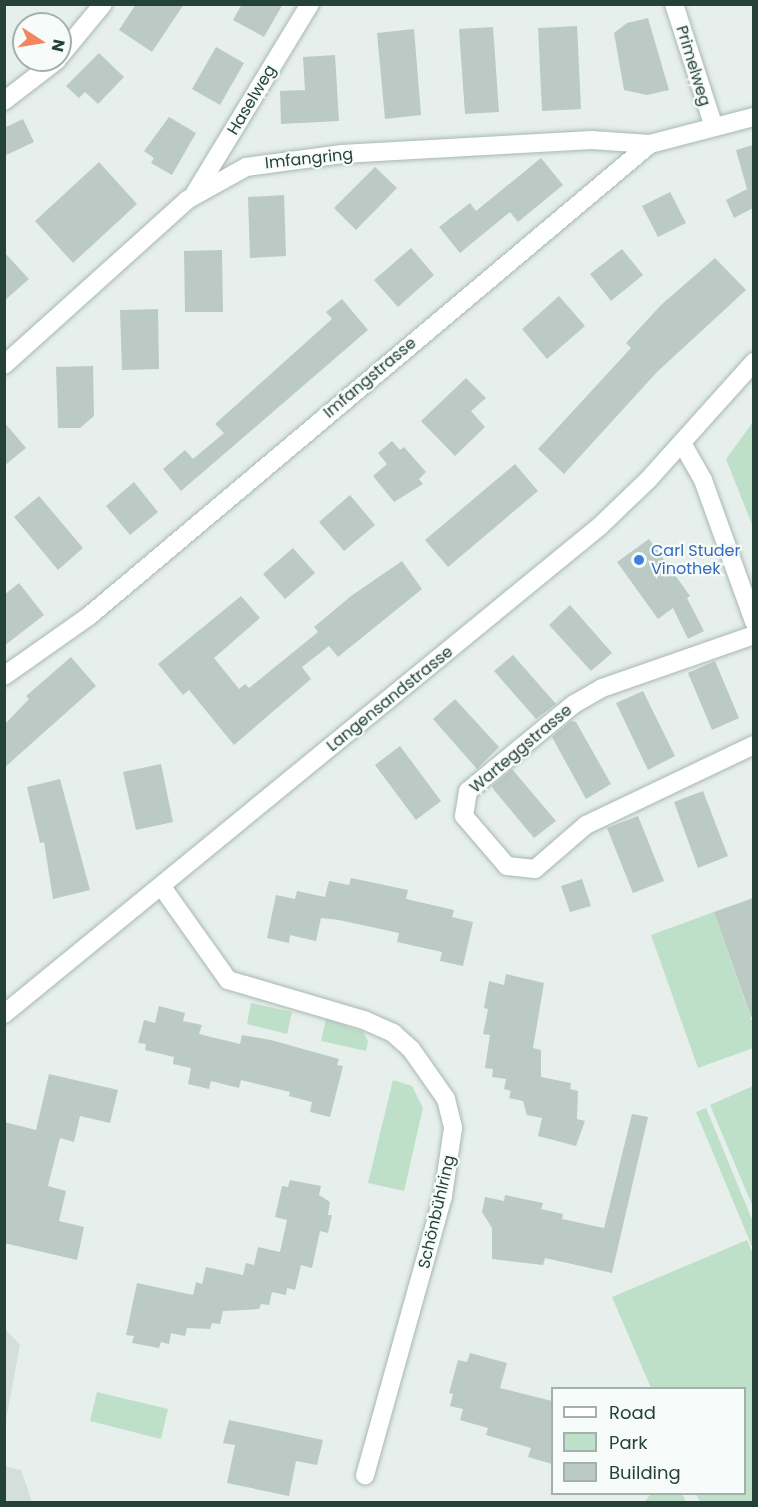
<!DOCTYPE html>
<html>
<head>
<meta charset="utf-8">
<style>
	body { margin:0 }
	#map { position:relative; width:758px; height:1507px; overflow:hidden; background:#e6efeb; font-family:Poppins,sans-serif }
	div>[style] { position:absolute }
	.built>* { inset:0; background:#d4dfda }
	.green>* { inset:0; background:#bfe0c8 }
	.building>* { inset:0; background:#bbcac4 }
	.roads { filter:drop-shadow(0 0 2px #a8b8b2) drop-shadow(0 0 2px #a8b8b2) }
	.minor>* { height:18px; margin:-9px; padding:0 9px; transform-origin:9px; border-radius:9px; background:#fff }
	.dots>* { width:16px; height:16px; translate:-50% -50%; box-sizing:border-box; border:3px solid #f7fbf9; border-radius:50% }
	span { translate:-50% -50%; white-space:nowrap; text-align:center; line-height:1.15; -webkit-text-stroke:4.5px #f7fbf9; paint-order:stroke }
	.street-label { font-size:16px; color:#24423a }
	.shop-label { font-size:16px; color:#366cbe }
	.left { translate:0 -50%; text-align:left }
	.frame { position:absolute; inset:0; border:6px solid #24423a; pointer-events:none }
	.legend { position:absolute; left:551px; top:1387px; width:195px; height:108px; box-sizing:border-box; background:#f7fbf9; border:2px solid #a3b1ad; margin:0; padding:8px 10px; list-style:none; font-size:18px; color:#24423a }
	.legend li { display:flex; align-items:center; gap:12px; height:30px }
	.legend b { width:30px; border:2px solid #a3b1ad }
	.north { position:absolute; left:12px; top:12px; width:60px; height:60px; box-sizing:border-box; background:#f7fbf9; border:2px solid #a3b1ad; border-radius:50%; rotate:102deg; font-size:16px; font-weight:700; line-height:24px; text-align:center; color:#24423a }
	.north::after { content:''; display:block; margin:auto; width:21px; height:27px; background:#f4845f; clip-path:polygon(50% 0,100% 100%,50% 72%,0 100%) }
</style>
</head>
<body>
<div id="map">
	<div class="built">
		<div style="clip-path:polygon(5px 1329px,20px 1345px,5px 1425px)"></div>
		<div style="clip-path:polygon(4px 1466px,21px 1470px,32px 1502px,5px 1502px)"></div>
	</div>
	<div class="green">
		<div style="clip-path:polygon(753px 422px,753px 527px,726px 459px)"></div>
		<div style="clip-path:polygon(714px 912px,753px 1024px,753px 1048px,698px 1068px,651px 935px)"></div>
		<div style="clip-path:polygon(251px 1003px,292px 1012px,287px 1034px,247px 1024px)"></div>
		<div style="clip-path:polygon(326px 1019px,363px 1032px,368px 1041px,366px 1051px,321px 1041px)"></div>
		<div style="clip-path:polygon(393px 1080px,412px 1086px,423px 1108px,404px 1191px,368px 1183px)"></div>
		<div style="clip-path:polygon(753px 1086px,753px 1207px,710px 1105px)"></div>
		<div style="clip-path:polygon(706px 1108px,753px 1222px,753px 1249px,696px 1112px)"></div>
		<div style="clip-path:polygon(747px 1240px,754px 1256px,753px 1502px,700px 1502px,696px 1494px,744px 1494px,744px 1388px,651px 1388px,612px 1297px)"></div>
		<div style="clip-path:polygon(97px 1392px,168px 1409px,161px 1439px,90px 1421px)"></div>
		<div style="clip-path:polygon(651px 1494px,682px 1494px,686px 1502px,644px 1502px)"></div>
	</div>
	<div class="building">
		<div style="clip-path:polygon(136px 4px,184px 4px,152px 52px,119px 30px)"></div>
		<div style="clip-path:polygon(242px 4px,283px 4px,264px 37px,233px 20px)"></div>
		<div style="clip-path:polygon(648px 18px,669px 90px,647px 95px,624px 90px,614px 33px,627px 23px)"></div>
		<div style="clip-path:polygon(577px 26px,581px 109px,542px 111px,538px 28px)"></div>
		<div style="clip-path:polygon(493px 27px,499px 112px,465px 114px,459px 29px)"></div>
		<div style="clip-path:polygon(414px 29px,421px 115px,385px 119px,377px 33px)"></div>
		<div style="clip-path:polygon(216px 47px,244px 63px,220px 105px,192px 89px)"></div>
		<div style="clip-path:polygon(99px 53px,124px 77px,98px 104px,85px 92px,79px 98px,66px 86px)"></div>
		<div style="clip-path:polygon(335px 55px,339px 121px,281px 124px,280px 91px,305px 90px,303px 57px)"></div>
		<div style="clip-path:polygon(169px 117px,196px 133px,172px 175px,151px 163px,154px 158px,144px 151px)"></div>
		<div style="clip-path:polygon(23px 119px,34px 142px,4px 156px,4px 128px)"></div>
		<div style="clip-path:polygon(753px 145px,753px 208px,734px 218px,726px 200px,747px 189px,736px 150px)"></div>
		<div style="clip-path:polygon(541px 158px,563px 185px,518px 222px,510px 212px,460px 253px,439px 227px,470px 203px,476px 211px)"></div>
		<div style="clip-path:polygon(99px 162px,137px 204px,73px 263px,35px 221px)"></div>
		<div style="clip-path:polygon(375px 167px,397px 188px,356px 230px,334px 208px)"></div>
		<div style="clip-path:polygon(670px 192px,686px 223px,658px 237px,642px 206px)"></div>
		<div style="clip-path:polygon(284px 195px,286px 256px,250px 258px,248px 197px)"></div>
		<div style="clip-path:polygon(411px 248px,434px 275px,398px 307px,374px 280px)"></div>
		<div style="clip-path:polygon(622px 249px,643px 275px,611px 301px,590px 274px)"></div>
		<div style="clip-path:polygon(222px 250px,223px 312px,185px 312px,184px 251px)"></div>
		<div style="clip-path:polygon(4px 252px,29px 279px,4px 301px)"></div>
		<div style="clip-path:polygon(715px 258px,746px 290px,657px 372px,564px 474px,538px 449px,631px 348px,626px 343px,661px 305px)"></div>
		<div style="clip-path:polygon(559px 296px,585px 326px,547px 359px,522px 329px)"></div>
		<div style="clip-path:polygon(342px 299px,368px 330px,181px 491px,163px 469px,185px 450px,193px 459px,224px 433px,215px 424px,332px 319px,326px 312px)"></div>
		<div style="clip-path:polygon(158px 309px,159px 369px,122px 370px,120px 310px)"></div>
		<div style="clip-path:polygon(93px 366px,94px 416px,80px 428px,58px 428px,56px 367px)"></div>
		<div style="clip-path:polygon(466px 378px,486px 398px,471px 411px,485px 427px,455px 456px,421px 421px)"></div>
		<div style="clip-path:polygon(4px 422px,26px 448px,4px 466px)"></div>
		<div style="clip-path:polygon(392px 441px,400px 450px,404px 447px,426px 472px,419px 479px,423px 484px,394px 502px,373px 476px,387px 464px,378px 453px)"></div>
		<div style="clip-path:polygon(515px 464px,538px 491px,448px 567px,425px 540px)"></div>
		<div style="clip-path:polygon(134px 482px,158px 512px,130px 535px,106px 506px)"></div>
		<div style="clip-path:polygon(350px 495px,375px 525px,344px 551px,319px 522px)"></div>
		<div style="clip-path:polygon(39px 496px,83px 548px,58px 570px,14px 517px)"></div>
		<div style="clip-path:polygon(649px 539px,690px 596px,687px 598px,704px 631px,688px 639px,673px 608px,658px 619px,617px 562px)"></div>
		<div style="clip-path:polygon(293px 548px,315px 573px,285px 599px,263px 574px)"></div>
		<div style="clip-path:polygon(402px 561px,422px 589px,338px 657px,329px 646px,302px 667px,311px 679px,234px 745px,189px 690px,183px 695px,158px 664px,241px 596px,260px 618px,214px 658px,239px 689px,245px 684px,249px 688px,318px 632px,314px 627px,351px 596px)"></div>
		<div style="clip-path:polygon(19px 583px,44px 615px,4px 646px,4px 595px)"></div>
		<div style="clip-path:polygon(570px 605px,612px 653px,591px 671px,549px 625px)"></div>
		<div style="clip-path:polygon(513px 655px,556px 704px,536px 719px,494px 671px)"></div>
		<div style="clip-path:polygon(71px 657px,96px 686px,4px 768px,4px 725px,29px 699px,26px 696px)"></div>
		<div style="clip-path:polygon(715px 661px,739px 718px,712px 730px,688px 673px)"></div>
		<div style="clip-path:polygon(643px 691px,675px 756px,648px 770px,616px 703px)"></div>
		<div style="clip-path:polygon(455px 699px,499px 747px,477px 769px,433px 719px)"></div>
		<div style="clip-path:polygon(571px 721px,576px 722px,611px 784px,586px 799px,552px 737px)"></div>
		<div style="clip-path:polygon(400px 746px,441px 801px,416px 820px,375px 765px)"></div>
		<div style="clip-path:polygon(161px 764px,173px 822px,136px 830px,123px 772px)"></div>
		<div style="clip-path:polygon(512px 769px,556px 821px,534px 838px,494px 790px,492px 786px)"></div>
		<div style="clip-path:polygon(60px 779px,90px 890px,53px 899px,44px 842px,40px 843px,27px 787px)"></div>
		<div style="clip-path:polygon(703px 791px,728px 856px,698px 868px,674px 802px)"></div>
		<div style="clip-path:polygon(638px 816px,664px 881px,633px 893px,607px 828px)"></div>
		<div style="clip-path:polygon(351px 878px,408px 890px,406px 899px,454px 910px,452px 917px,473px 922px,463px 966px,440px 961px,442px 952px,397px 942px,399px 933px,339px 920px,321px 918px,316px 941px,290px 935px,289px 943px,267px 938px,276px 895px,295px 899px,297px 891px,325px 897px,329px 881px,349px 885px)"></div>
		<div style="clip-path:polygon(582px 879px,591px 906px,570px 912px,561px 886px)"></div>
		<div style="clip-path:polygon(753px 898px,753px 1017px,751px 1017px,714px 912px)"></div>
		<div style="clip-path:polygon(506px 974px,544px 983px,533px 1048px,541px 1050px,541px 1077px,571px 1083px,570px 1089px,578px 1091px,577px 1119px,585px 1121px,576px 1146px,538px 1136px,542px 1118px,527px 1115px,523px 1101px,509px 1098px,511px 1091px,504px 1089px,506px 1079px,492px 1077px,493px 1069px,485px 1068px,490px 1035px,483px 1034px,488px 1009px,484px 1008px,489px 981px,504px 985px)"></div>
		<div style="clip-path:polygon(159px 1006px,185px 1013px,183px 1021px,202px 1025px,199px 1034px,207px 1036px,240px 1044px,242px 1035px,271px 1040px,339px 1059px,337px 1065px,343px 1066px,330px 1117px,310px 1112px,312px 1102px,289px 1096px,290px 1092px,241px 1080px,239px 1088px,211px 1081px,209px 1089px,188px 1084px,191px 1068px,173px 1064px,174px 1057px,145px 1050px,146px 1044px,138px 1043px,144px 1020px,155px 1023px)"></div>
		<div style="clip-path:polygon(49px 1074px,118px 1090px,110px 1123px,80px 1116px,74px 1142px,60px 1138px,48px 1186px,66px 1191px,59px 1221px,84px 1227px,77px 1260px,4px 1243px,4px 1122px,36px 1130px)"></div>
		<div style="clip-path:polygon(632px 1114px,648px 1117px,612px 1273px,545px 1258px,543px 1265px,492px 1259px,492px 1228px,482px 1212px,485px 1197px,504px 1201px,505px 1195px,543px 1203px,541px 1209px,563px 1214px,562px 1219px,604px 1228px)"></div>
		<div style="clip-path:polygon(290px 1180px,321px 1186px,319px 1195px,330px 1202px,328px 1215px,332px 1215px,328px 1233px,320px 1231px,312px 1268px,301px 1265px,295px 1290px,287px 1288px,286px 1295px,272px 1292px,269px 1305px,261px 1304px,259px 1309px,223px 1311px,220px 1324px,212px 1323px,210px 1329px,187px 1328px,185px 1336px,171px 1333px,169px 1344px,161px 1342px,159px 1348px,132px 1343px,134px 1336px,126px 1335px,137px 1283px,193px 1295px,196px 1282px,202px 1284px,206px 1267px,243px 1275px,246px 1263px,254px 1265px,258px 1247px,280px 1252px,287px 1220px,275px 1217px,282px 1186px,288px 1187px)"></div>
		<div style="clip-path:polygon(470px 1353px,507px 1363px,500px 1388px,552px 1401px,552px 1464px,528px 1457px,531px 1448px,486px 1435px,488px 1428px,460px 1420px,463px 1409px,450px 1406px,453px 1394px,449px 1393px,458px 1360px,467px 1362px)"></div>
		<div style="clip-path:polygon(229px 1420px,323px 1440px,317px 1465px,296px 1461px,289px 1496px,227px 1483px,235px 1445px,223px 1443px)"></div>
	</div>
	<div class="roads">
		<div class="minor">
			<div style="left:674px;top:4px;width:129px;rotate:72deg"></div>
			<div style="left:60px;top:56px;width:67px;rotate:-50.4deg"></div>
			<div style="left:4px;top:101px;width:67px;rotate:-37.7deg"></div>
			<div style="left:195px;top:193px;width:221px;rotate:-58.7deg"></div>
			<div style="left:4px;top:365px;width:246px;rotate:-42deg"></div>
			<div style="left:187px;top:200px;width:68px;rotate:-29.2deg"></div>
			<div style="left:246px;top:167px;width:97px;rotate:-7.7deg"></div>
			<div style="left:342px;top:154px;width:250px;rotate:-3.2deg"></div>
			<div style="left:592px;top:140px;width:58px;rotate:3.9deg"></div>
			<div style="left:682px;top:443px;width:43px;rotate:60.4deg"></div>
			<div style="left:703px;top:480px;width:151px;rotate:70.2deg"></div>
			<div style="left:754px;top:635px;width:161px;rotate:160.8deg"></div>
			<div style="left:602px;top:688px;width:32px;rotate:150deg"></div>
			<div style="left:574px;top:704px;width:137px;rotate:140.6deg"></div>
			<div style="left:468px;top:791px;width:25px;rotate:99deg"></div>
			<div style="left:464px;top:816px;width:66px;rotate:49.3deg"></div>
			<div style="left:507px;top:866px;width:28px;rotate:6deg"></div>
			<div style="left:535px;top:869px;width:67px;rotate:-40.8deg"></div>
			<div style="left:586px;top:825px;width:186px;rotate:-25.5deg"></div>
			<div style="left:4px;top:676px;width:104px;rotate:-35.2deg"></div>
			<div style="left:89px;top:616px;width:733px;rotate:-40.08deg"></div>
			<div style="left:650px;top:144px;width:107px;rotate:-14.6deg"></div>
			<div style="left:162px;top:887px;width:114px;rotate:54.6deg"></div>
			<div style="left:228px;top:980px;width:142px;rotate:16.4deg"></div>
			<div style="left:364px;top:1020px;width:32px;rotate:24deg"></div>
			<div style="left:393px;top:1033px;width:24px;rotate:42deg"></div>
			<div style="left:411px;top:1049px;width:61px;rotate:55deg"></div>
			<div style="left:446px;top:1099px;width:30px;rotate:76deg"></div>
			<div style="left:453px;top:1128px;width:69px;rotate:98.4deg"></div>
			<div style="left:443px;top:1196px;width:290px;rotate:105.6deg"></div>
			<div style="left:4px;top:1014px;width:770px;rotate:-39.31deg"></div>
			<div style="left:600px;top:526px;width:66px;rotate:-43.8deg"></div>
			<div style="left:648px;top:480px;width:159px;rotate:-48.1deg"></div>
		</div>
	</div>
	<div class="dots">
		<div style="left:639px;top:560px;background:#3f7fe0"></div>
	</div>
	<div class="street-label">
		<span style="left:693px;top:66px;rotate:73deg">Primelweg</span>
		<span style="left:252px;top:100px;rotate:-59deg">Haselweg</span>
		<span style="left:309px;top:159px;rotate:-6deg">Imfangring</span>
		<span style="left:370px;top:378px;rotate:-40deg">Imfangstrasse</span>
		<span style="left:390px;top:699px;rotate:-39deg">Langensandstrasse</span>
		<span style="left:521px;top:749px;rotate:-40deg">Warteggstrasse</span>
		<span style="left:437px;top:1212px;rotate:-77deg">Schönbühlring</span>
	</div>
	<div class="shop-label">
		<span class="left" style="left:651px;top:560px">Carl Studer<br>Vinothek</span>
	</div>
	<div class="frame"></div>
	<ul class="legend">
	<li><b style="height:8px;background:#fff"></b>Road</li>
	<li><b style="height:16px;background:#bfe0c8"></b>Park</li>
	<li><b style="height:16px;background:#bbcac4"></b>Building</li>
	</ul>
	<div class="north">N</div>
</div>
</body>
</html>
